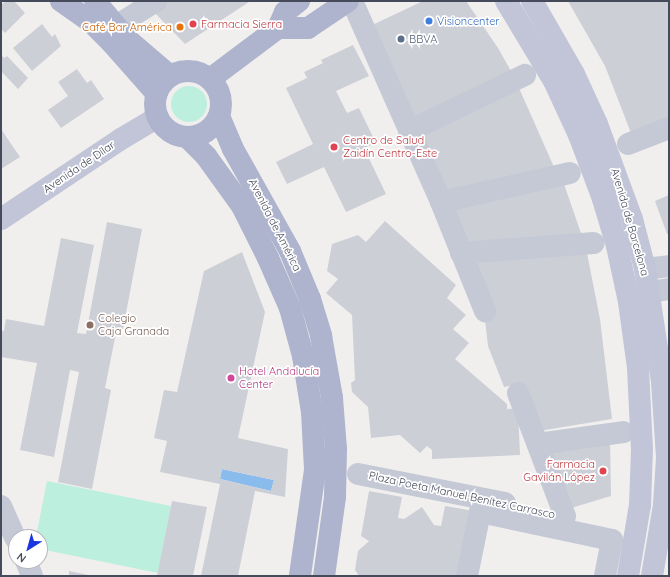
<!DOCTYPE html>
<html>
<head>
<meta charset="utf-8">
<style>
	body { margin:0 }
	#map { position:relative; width:670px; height:577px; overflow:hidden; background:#f1efee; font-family:Quicksand,sans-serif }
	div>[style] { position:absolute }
	.green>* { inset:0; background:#bcefde }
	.round { border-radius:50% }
	.water>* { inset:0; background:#89bbec }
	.building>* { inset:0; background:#cdcfd6 }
	.street>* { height:22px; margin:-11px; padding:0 11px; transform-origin:11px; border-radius:11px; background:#c4c9d5 }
	.secondary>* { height:22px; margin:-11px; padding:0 11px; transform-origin:11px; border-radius:11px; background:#c1c5d7 }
	.primary>* { height:22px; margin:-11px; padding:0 11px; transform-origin:11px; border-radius:11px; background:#aeb4cd }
	.primary>.ring { margin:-11px; padding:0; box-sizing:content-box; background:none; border:22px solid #aeb4cd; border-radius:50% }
	.dots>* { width:11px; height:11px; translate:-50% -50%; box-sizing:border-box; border:2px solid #fff; border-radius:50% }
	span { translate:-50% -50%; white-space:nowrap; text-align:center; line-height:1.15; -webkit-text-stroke:3.5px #fff; paint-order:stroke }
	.shop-label { font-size:11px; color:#366cbe }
	.left { translate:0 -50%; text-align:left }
	.health-label { font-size:11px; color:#be3a42 }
	.right { translate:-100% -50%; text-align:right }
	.food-label { font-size:11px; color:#c56008 }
	.service-label { font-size:11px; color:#4e5e75 }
	.street-label { font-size:11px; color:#464b5b }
	.education-label { font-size:11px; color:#785e54 }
	.hotel-label { font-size:11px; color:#b23c85 }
	.frame { position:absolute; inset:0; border:2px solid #464b5b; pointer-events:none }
	.north { position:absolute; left:8px; top:529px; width:40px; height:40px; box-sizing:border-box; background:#fff; border:1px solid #b5b7bd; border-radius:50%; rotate:217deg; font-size:11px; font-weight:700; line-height:16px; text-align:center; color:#464b5b }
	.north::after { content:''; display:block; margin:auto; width:14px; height:18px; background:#1937df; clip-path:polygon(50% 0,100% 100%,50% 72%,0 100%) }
</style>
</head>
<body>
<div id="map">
	<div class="green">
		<div class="round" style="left:171px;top:86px;width:36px;height:36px"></div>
		<div style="clip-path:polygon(47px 481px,171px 506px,158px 573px,40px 549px,40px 537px,36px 537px)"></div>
	</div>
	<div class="water">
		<div style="clip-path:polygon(222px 469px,274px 480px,271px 491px,220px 479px)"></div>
	</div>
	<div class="building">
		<div style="clip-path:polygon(6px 1px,14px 1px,25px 13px,5px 33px,1px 29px,1px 5px)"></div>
		<div style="clip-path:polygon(167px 1px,248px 1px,249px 2px,185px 44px,153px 11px)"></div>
		<div style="clip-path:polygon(423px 1px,466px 1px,498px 48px,511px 71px,411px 119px,368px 27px)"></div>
		<div style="clip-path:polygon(568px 1px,669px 1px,669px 118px,631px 133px,605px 66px)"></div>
		<div style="clip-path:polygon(42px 24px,52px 37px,55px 34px,61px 46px,32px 71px,13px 48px)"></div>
		<div style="clip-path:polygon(353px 45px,369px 76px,336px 91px,347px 113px,359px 108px,376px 143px,364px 148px,386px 194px,346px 212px,324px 167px,287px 184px,276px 162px,313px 144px,286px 88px,307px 78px,304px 72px,323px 63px,321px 60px)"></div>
		<div style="clip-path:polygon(1px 54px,4px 58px,7px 56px,28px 78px,18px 89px,1px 71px)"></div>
		<div style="clip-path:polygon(77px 69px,87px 83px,91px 80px,104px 99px,61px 128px,48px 110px,68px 96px,58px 82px)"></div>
		<div style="clip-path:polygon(519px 88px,554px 167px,444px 192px,418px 135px)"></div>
		<div style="clip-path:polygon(1px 129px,20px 157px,1px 169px)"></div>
		<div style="clip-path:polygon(564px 184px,582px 236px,461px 245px,450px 210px)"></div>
		<div style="clip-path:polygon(669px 195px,669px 234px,667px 234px,655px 201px)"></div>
		<div style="clip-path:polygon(385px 221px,456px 285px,447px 298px,466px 315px,453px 329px,469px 343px,455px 359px,507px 404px,507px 409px,518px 408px,520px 455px,432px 459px,432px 450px,427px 446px,420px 453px,400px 435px,371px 438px,368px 407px,352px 392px,351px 383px,355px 380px,352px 315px,326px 293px,338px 279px,327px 271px,332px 244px,358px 235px,366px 242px)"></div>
		<div style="clip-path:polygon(107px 222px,142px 229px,123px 329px,117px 328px,105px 388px,111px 390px,92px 489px,58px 482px,79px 372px,70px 370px,54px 457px,20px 450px,37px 363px,1px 357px,1px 331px,4px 331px,6px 319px,44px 326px,61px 238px,94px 245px,77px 333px,86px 334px)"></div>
		<div style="clip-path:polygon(evenodd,242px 252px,265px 312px,238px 438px,288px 449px,285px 497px,255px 491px,238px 576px,201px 576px,220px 484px,160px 472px,167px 441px,154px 438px,164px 390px,177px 392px,204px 271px,242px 252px,222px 469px,274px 480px,271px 491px,220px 479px,222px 469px)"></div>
		<div style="clip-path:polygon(587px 253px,600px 319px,612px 419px,539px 431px,519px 384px,504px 387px,488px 346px,485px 320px,468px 262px)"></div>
		<div style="clip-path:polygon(610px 440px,611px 496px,568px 509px,543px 449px)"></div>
		<div style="clip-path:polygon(369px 491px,402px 497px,398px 518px,404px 519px,422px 507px,434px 525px,441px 526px,445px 506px,480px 512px,467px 576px,359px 576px,355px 570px,358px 551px,369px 541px,361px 536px)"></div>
		<div style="clip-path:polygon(172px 501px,207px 507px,193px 576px,157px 576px)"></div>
		<div style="clip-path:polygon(69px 571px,89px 575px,89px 576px,69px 576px)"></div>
	</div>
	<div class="street">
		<div style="left:352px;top:1px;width:220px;rotate:66.1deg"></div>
		<div style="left:441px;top:202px;width:118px;rotate:68deg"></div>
		<div style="left:124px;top:21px;width:38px;rotate:-32deg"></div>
		<div style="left:409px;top:131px;width:129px;rotate:-25.8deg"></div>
		<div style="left:628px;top:144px;width:44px;rotate:-21.3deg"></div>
		<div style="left:441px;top:202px;width:132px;rotate:-12.7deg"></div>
		<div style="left:461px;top:253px;width:133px;rotate:-4.3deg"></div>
		<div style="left:645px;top:269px;width:24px;rotate:-7deg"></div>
		<div style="left:650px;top:292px;width:19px;rotate:-9deg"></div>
		<div style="left:518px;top:393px;width:132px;rotate:69.1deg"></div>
		<div style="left:538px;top:444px;width:86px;rotate:-8deg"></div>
		<div style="left:358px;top:474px;width:150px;rotate:11.2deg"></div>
		<div style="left:1px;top:506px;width:36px;rotate:66deg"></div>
		<div style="left:26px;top:561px;width:16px;rotate:68deg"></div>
		<div style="left:467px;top:576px;width:65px;rotate:-78.5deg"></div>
		<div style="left:480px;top:512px;width:135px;rotate:12deg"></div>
		<div style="left:612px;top:540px;width:37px;rotate:101deg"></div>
	</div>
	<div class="secondary">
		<div style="left:506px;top:1px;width:93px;rotate:59deg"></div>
		<div style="left:554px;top:81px;width:60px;rotate:65.2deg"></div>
		<div style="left:579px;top:135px;width:68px;rotate:69.4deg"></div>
		<div style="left:603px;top:199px;width:49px;rotate:73.4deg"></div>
		<div style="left:617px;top:246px;width:57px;rotate:77.9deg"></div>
		<div style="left:629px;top:302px;width:67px;rotate:82.2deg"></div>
		<div style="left:638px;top:368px;width:81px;rotate:87.2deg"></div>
		<div style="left:642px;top:449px;width:56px;rotate:92deg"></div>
		<div style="left:640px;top:505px;width:72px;rotate:99.6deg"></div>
		<div style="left:532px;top:1px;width:84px;rotate:60.1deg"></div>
		<div style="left:574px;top:74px;width:55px;rotate:65.3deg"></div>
		<div style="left:597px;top:124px;width:101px;rotate:69.8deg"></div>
		<div style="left:632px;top:219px;width:52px;rotate:75.4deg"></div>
		<div style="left:645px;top:269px;width:114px;rotate:81.4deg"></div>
		<div style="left:662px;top:382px;width:76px;rotate:86.2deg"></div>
		<div style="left:667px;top:458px;width:47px;rotate:93.7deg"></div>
		<div style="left:664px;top:505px;width:72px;rotate:99.6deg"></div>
		<div style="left:1px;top:219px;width:144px;rotate:-33.7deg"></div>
		<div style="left:121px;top:139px;width:43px;rotate:-30.7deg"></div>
	</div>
	<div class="primary">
		<div style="left:61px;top:1px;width:37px;rotate:35deg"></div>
		<div style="left:91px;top:22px;width:28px;rotate:45deg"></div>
		<div style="left:111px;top:42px;width:69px;rotate:48.5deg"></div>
		<div style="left:95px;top:1px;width:50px;rotate:49.9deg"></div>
		<div style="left:127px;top:39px;width:57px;rotate:40.7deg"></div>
		<div style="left:278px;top:28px;width:30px"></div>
		<div style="left:308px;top:28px;width:48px;rotate:-34deg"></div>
		<div class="ring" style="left:155px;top:71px;width:44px;height:44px"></div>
		<div style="left:210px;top:79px;width:85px;rotate:-36.9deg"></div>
		<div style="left:278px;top:28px;width:17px;rotate:-66deg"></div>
		<div style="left:285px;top:12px;width:18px;rotate:-38deg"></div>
		<div style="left:219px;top:116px;width:36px;rotate:67deg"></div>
		<div style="left:233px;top:149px;width:117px;rotate:60.8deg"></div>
		<div style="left:290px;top:251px;width:52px;rotate:67.4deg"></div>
		<div style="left:310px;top:299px;width:39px;rotate:73deg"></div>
		<div style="left:321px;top:336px;width:63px;rotate:79.9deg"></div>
		<div style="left:332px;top:398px;width:51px;rotate:85.5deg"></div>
		<div style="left:336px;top:449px;width:48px;rotate:91.2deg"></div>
		<div style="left:335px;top:497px;width:80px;rotate:97.9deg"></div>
		<div style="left:187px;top:137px;width:27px;rotate:45deg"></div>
		<div style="left:206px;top:156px;width:62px;rotate:54.2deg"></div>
		<div style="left:242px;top:206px;width:58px;rotate:63.4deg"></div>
		<div style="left:268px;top:258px;width:55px;rotate:66.3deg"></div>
		<div style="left:290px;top:308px;width:50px;rotate:74.8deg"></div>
		<div style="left:303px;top:356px;width:57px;rotate:80.9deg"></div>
		<div style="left:312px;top:412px;width:58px;rotate:87deg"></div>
		<div style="left:315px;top:470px;width:107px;rotate:98.1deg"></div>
	</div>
	<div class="dots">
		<div style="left:429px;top:21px;background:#3f7fe0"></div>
		<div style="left:193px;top:24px;background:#e0444e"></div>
		<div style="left:180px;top:27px;background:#e8710a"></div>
		<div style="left:401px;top:39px;background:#5c6f8a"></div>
		<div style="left:334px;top:147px;background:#e0444e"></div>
		<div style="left:90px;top:325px;background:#8d6e63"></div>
		<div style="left:231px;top:378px;background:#d1479c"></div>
		<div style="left:603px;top:471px;background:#e0444e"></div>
	</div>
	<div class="shop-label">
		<span class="left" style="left:437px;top:21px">Visioncenter</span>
	</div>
	<div class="health-label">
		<span class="left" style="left:201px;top:24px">Farmacia Sierra</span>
		<span class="left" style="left:343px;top:147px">Centro de Salud<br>Zaidín Centro-Este</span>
		<span class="right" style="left:595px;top:471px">Farmacia<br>Gavilán López</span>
	</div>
	<div class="food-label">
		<span class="right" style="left:172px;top:27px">Café Bar América</span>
	</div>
	<div class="service-label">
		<span class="left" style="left:409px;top:39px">BBVA</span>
	</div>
	<div class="street-label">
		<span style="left:79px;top:167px;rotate:-34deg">Avenida de Dílar</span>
		<span style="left:630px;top:222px;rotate:74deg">Avenida de Barcelona</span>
		<span style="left:275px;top:225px;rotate:63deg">Avenida de América</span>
		<span style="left:462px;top:495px;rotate:12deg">Plaza Poeta Manuel Benítez Carrasco</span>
	</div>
	<div class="education-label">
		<span class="left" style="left:98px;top:325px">Colegio<br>Caja Granada</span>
	</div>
	<div class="hotel-label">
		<span class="left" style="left:239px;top:378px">Hotel Andalucía<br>Center</span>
	</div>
	<div class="frame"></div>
	<div class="north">N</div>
</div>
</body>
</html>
